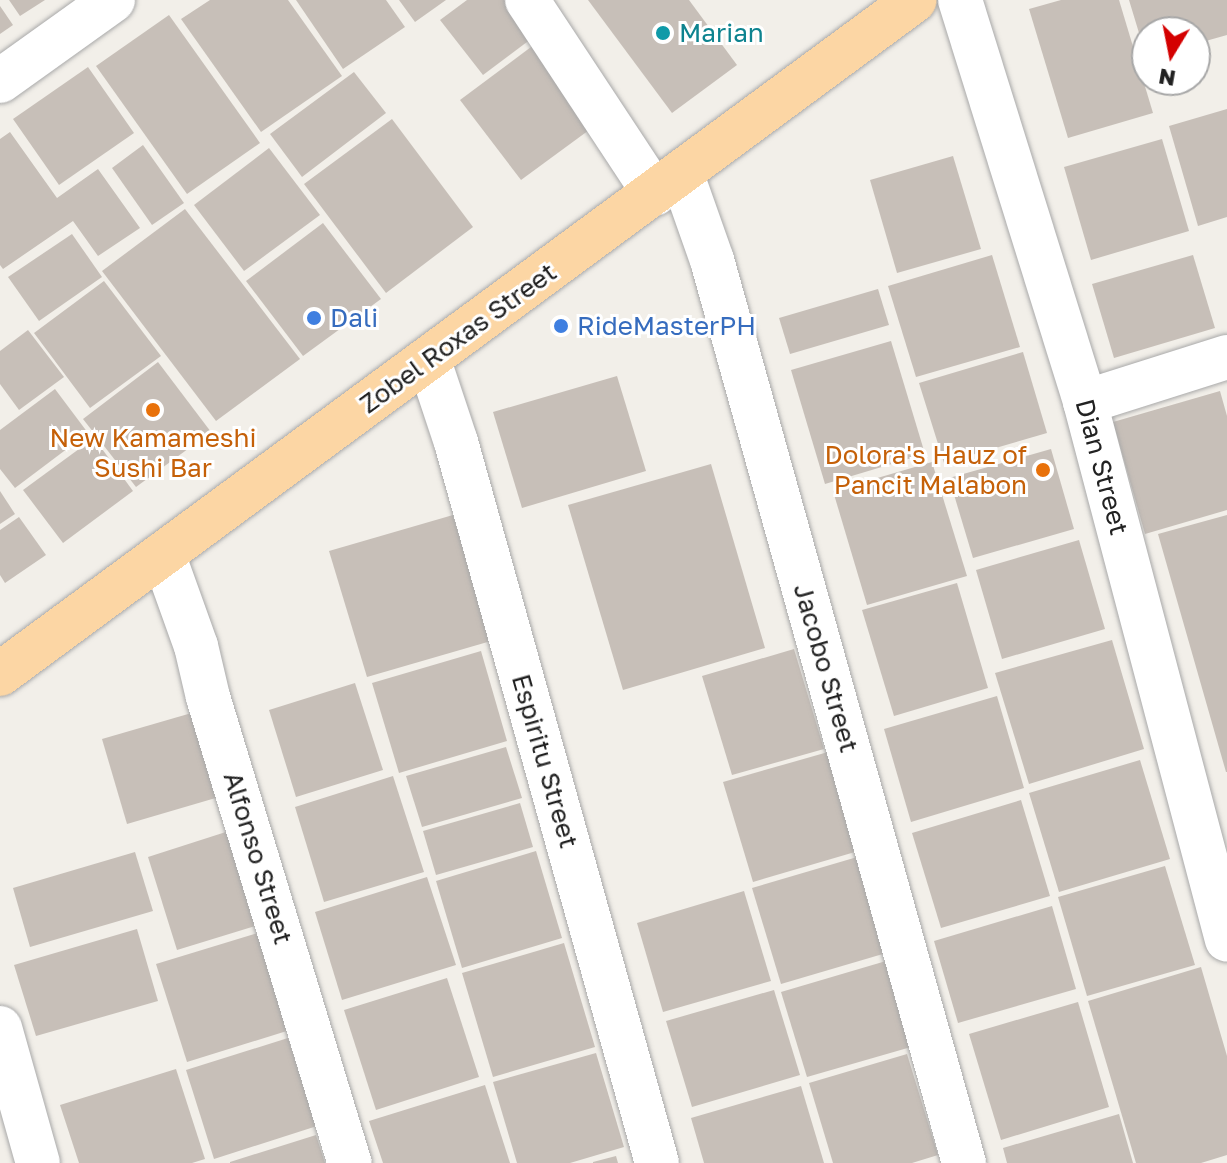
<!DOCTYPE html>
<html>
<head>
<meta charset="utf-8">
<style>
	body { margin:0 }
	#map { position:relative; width:1227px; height:1163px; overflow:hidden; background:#f2efe9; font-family:"Golos Text",sans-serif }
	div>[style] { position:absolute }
	.building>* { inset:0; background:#c7bfb8 }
	.roads { filter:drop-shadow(0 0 2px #a9a9a9) drop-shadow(0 0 2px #a9a9a9) }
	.minor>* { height:44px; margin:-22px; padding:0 22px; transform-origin:22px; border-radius:22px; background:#fff }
	.major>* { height:44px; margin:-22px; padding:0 22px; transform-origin:22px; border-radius:22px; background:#fcd6a4 }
	.dots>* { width:22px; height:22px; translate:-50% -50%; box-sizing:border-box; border:4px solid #fff; border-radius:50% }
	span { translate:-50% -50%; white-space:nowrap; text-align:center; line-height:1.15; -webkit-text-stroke:6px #fff; paint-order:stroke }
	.culture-label { font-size:26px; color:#0d838f }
	.left { translate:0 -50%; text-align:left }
	.shop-label { font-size:26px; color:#366cbe }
	.street-label { font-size:26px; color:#222 }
	.food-label { font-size:26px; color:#c56008 }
	.right { translate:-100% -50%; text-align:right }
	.north { position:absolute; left:1131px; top:16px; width:80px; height:80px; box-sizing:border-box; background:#fff; border:2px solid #a7a7a7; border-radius:50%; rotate:190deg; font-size:22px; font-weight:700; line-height:32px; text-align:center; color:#222 }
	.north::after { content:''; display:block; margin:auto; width:28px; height:36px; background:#d40000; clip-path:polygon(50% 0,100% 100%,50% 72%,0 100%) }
</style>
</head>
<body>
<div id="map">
	<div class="building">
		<div style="clip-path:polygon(9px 0,45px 0,20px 16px)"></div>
		<div style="clip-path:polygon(210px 0,288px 0,342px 76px,261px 132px,181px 19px)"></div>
		<div style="clip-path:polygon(296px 0,386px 0,405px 27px,343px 69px)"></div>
		<div style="clip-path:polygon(399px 0,446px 0,415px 22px)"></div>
		<div style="clip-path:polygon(467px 0,520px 0,543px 30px,483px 75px,440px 20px)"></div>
		<div style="clip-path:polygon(588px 0,689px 0,737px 65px,672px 113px)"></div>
		<div style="clip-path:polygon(1061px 0,1119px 0,1153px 113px,1068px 138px,1029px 9px)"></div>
		<div style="clip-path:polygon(1129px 0,1227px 0,1227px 35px,1195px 44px,1195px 32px,1147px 32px,1146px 56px)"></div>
		<div style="clip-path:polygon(0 6px,13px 25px,0 34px)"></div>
		<div style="clip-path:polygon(169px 15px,260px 143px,187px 194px,96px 66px)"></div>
		<div style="clip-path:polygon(539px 41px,600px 122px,521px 180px,460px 100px)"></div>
		<div style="clip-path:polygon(88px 67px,134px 133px,59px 185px,13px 119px)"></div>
		<div style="clip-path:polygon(354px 72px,386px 113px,302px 177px,270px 134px)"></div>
		<div style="clip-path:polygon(1227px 109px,1227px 217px,1198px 226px,1169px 126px)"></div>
		<div style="clip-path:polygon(392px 119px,473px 227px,386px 293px,304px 184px)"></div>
		<div style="clip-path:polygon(10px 132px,57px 198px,98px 169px,140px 228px,98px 256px,73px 221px,3px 269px,0 265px,0 139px)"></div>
		<div style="clip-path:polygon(1162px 139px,1189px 231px,1091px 260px,1064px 167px)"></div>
		<div style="clip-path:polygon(143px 145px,184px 203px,152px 225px,112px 168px)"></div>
		<div style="clip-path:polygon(269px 148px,320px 215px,244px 271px,194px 205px)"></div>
		<div style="clip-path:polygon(953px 156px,981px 249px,897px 273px,870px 180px)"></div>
		<div style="clip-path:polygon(185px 209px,300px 359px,216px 421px,102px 271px)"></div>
		<div style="clip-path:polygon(323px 223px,381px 299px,303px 356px,246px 281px)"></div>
		<div style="clip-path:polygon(72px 234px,102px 277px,39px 321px,8px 277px)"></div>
		<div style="clip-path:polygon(992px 255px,1020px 347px,916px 377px,888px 286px)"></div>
		<div style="clip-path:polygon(1193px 255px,1215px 328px,1114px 358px,1092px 284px)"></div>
		<div style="clip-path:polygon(104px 281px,161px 356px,90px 408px,34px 333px)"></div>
		<div style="clip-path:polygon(878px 289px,889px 325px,790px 354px,779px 318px)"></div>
		<div style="clip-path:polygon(28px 330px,64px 377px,19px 410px,0 384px,0 351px)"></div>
		<div style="clip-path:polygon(891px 341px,925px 454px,825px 484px,791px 370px)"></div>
		<div style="clip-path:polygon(1023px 352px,1047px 433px,944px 463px,919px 383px)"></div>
		<div style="clip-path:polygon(158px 362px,211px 432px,136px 487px,83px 419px)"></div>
		<div style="clip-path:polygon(617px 376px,646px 471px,522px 508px,493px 412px)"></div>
		<div style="clip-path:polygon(55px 389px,88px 433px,15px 488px,0 469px,0 430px)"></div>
		<div style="clip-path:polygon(1220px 391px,1227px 416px,1227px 510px,1145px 534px,1113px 422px)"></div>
		<div style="clip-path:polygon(94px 438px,133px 491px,63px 543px,23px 490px)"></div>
		<div style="clip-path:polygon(1051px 449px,1074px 529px,973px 558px,949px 478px)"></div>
		<div style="clip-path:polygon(932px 462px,967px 576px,867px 605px,833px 491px)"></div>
		<div style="clip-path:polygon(711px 464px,765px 648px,623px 690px,568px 505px)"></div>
		<div style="clip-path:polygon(0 491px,15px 514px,0 524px)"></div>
		<div style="clip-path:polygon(453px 515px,491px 641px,367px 677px,329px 551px)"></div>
		<div style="clip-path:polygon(1227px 515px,1227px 772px,1226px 772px,1158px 534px)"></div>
		<div style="clip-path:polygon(19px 517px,46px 555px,5px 583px,0 575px,0 530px)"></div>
		<div style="clip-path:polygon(1079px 540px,1105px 629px,1002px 659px,976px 570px)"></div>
		<div style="clip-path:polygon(957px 583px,988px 688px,894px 716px,862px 610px)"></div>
		<div style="clip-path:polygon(1112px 640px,1144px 749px,1029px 784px,995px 673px)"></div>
		<div style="clip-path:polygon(794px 649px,824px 749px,732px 775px,702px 676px)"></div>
		<div style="clip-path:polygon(481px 651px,507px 741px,399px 773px,372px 683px)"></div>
		<div style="clip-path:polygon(355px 683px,383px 770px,296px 797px,269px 710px)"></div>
		<div style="clip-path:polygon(997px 696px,1024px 788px,911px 822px,884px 729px)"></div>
		<div style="clip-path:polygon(195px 712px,219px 797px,127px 824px,102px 739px)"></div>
		<div style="clip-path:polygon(506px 747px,522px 798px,422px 827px,406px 776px)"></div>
		<div style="clip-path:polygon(842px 748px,872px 847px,753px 882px,723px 782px)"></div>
		<div style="clip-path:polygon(1140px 760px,1170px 859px,1059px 892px,1029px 793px)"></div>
		<div style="clip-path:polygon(393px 776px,424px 872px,324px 902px,295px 807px)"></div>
		<div style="clip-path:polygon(1021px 800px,1050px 896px,941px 928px,912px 833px)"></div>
		<div style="clip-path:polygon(520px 803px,533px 847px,436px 875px,423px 831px)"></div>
		<div style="clip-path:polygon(232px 830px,262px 924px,177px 950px,148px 857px)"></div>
		<div style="clip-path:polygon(536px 851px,562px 938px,462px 968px,436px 881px)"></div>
		<div style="clip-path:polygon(135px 852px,153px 911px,30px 947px,13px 888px)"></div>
		<div style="clip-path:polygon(864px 855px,893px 951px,781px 984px,752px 888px)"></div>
		<div style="clip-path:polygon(1165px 866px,1195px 965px,1087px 996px,1058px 897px)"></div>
		<div style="clip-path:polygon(427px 877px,456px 965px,342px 1000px,315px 912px)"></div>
		<div style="clip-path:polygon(744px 891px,771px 981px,663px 1012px,637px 923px)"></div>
		<div style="clip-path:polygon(1052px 906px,1076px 989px,958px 1023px,934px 941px)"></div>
		<div style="clip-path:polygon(137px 929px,158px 1001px,36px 1036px,14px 965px)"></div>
		<div style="clip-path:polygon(258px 933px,290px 1030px,187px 1062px,156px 964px)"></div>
		<div style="clip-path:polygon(564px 943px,595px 1047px,493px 1077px,462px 973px)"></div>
		<div style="clip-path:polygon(886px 961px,911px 1047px,807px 1077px,781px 992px)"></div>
		<div style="clip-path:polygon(1201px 967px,1227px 1056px,1227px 1155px,1201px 1163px,1136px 1163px,1088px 1001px)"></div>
		<div style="clip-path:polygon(447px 978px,479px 1077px,376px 1110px,344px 1010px)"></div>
		<div style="clip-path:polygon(774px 990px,800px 1075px,692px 1107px,666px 1021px)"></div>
		<div style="clip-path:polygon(1078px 1002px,1109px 1107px,1001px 1140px,969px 1034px)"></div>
		<div style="clip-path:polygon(288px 1038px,317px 1126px,214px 1159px,186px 1070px)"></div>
		<div style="clip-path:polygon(596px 1053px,624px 1147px,570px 1163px,517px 1163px,493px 1082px)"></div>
		<div style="clip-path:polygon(907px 1054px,938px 1155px,912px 1163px,833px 1163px,809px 1083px)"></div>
		<div style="clip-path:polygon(176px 1069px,205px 1159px,192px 1163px,79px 1163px,60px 1105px)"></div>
		<div style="clip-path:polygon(485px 1085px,510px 1163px,383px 1163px,369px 1121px)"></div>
		<div style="clip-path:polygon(801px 1086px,824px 1163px,704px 1163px,691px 1118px)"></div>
		<div style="clip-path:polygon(1119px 1114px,1133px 1163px,1007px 1163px,1003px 1148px)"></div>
		<div style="clip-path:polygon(316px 1135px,325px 1163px,230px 1163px,230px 1162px)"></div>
		<div style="clip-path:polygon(616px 1156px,618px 1163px,593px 1163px,593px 1162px)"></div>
	</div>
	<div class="roads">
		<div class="minor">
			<div style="left:527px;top:0;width:232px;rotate:56.6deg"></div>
			<div style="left:960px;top:0;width:421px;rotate:72.7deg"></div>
			<div style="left:1085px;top:402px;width:556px;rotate:75.21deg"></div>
			<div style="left:0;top:81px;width:139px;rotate:-35.6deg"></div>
			<div style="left:682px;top:175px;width:90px;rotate:70.6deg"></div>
			<div style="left:712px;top:260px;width:938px;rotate:74.41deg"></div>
			<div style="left:429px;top:361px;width:85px;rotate:71.6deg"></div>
			<div style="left:456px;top:442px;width:748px;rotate:74.42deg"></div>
			<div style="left:1085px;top:402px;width:149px;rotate:-17.6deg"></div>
			<div style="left:163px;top:554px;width:98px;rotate:70.3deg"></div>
			<div style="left:196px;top:646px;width:52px;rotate:76.8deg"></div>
			<div style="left:208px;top:697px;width:487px;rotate:73.1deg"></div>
			<div style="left:0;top:1028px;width:140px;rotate:74.3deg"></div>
		</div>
		<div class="major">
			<div style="left:0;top:674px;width:1136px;rotate:-36.38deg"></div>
		</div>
	</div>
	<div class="dots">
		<div style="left:663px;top:33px;background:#0f9aa8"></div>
		<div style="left:314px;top:318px;background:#3f7fe0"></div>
		<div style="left:561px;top:326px;background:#3f7fe0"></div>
		<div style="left:153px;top:410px;background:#e8710a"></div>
		<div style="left:1043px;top:470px;background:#e8710a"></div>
	</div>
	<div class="culture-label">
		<span class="left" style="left:679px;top:33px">Marian</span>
	</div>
	<div class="shop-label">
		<span class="left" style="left:330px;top:318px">Dali</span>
		<span class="left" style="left:577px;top:326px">RideMasterPH</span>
	</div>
	<div class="street-label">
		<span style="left:458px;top:338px;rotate:-36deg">Zobel Roxas Street</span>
		<span style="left:1102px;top:467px;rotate:75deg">Dian Street</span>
		<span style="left:826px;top:668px;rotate:74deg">Jacobo Street</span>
		<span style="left:545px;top:761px;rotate:74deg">Espiritu Street</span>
		<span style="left:258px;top:858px;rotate:73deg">Alfonso Street</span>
	</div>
	<div class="food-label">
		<span style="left:153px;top:453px">New Kamameshi<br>Sushi Bar</span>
		<span class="right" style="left:1027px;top:470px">Dolora's Hauz of<br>Pancit Malabon</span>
	</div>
	<div class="north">N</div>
</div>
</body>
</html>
